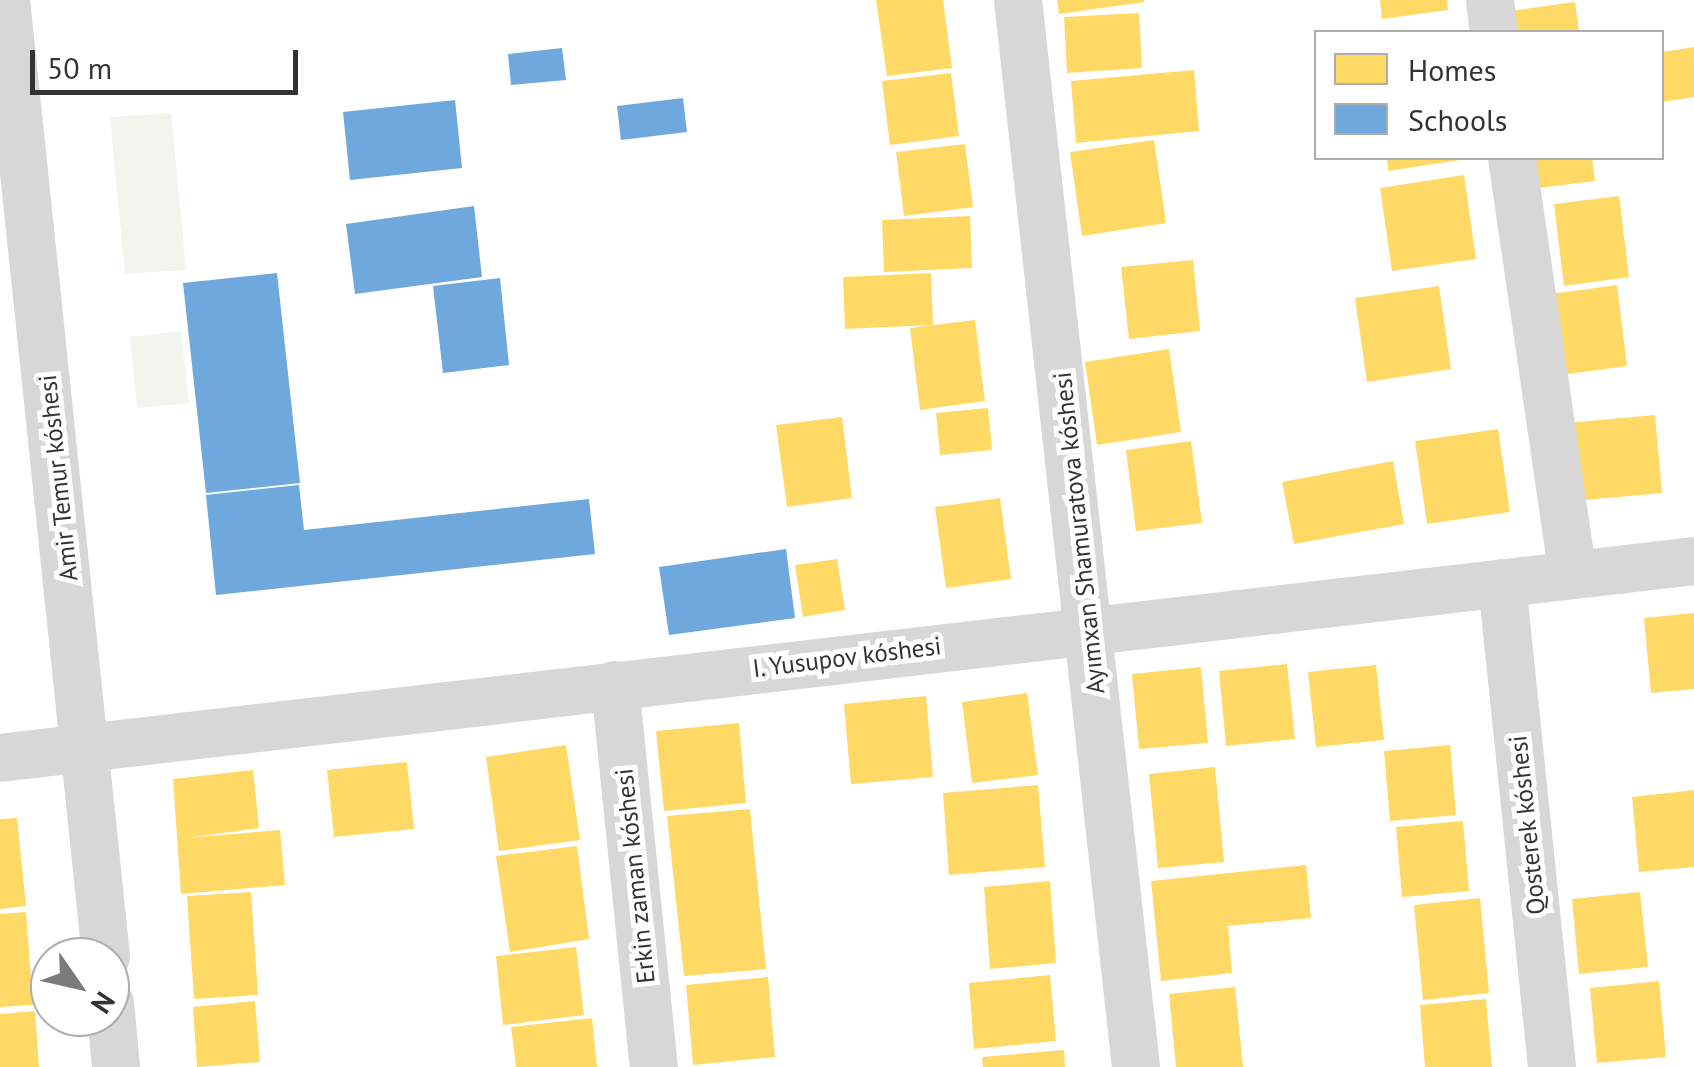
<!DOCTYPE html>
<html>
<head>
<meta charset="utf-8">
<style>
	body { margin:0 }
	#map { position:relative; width:1694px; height:1067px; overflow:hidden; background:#fff; font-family:"PT Sans",sans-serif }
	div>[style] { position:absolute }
	.green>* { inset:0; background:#f1f5ed }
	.homes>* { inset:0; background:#ffd966 }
	.schools>* { inset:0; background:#6fa8dc }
	.minor>* { height:48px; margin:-24px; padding:0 24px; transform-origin:24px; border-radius:24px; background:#d7d7d7 }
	span { translate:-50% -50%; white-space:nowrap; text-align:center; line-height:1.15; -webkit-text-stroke:10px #fff; paint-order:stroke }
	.street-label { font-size:25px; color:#333 }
	.legend { position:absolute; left:1314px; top:30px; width:350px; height:130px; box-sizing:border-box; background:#fff; border:2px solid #adadad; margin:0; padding:12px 18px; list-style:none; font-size:30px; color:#333 }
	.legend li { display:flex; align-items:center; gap:20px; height:50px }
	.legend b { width:50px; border:2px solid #adadad }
	.north { position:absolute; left:30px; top:937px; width:100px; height:100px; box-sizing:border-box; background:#fff; border:2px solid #adadad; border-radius:50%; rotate:124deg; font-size:28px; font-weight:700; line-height:40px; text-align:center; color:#333 }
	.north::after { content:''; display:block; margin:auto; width:35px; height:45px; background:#7a7a7a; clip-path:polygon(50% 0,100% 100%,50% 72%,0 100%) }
	.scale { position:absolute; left:30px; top:50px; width:268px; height:45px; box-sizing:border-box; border:5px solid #333; border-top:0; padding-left:12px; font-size:30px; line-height:35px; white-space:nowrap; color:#333; -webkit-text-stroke:8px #fff; paint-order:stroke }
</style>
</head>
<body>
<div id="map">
	<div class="green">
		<div style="clip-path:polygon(171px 113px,186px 270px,125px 274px,110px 117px)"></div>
		<div style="clip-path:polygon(181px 331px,189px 403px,137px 408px,130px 337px)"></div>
	</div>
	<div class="homes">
		<div style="clip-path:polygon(876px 0,943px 0,952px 68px,887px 76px)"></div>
		<div style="clip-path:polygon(1057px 0,1144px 0,1144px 2px,1059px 14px)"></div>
		<div style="clip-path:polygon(1380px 0,1447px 0,1448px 10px,1382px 19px)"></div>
		<div style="clip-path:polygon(1575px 2px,1579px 32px,1513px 32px,1510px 11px)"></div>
		<div style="clip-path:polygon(1139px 13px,1142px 68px,1067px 73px,1064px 17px)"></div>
		<div style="clip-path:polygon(1694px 47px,1694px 97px,1662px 102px,1662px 52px)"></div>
		<div style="clip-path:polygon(1194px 70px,1199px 131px,1076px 143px,1071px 81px)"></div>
		<div style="clip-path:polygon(951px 73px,959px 136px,890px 145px,882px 81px)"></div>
		<div style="clip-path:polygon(1154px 140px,1166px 223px,1082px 236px,1070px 152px)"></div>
		<div style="clip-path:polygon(965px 144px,973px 207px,904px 216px,896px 152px)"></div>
		<div style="clip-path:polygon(1387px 158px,1460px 158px,1460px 160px,1388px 171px)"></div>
		<div style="clip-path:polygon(1526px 158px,1592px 158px,1595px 181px,1530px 189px)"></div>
		<div style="clip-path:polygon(1464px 175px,1476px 259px,1392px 271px,1380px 188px)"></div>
		<div style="clip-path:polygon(1619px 196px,1629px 277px,1564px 286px,1554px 204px)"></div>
		<div style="clip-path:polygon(970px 216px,972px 268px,884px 272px,882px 220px)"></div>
		<div style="clip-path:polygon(1193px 260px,1200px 331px,1129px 339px,1121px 267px)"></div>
		<div style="clip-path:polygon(931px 273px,933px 325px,845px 329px,843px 277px)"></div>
		<div style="clip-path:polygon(1617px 285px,1627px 366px,1561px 375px,1551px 294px)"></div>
		<div style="clip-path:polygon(1439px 286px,1451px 369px,1367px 382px,1355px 298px)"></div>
		<div style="clip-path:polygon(975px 320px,985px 401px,920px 410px,910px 328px)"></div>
		<div style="clip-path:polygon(1169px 349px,1181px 432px,1097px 445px,1085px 362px)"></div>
		<div style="clip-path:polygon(988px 408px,992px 450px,940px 455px,936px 413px)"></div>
		<div style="clip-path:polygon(1655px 415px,1662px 493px,1574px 501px,1567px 423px)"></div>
		<div style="clip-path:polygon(842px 417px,852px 498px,787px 507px,776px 425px)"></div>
		<div style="clip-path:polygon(1498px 429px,1510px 512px,1427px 524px,1415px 441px)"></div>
		<div style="clip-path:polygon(1191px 441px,1202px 523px,1136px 531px,1126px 450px)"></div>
		<div style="clip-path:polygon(1393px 461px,1404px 524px,1294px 544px,1282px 482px)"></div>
		<div style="clip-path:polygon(1000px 498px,1011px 579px,946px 588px,935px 507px)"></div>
		<div style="clip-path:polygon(837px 559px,845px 610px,803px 617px,795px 565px)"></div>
		<div style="clip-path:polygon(1694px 613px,1694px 689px,1651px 693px,1644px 618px)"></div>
		<div style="clip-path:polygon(1287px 664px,1295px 739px,1226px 746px,1219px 671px)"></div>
		<div style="clip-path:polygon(1376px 665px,1384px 740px,1316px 747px,1308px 672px)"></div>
		<div style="clip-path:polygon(1201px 667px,1208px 743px,1139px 749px,1132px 674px)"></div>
		<div style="clip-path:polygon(1027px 693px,1038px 775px,972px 783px,962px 702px)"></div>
		<div style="clip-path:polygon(926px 696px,933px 777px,851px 784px,844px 704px)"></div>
		<div style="clip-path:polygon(739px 723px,746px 803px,664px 811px,656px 731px)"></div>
		<div style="clip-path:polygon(566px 745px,580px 840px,499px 851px,486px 757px)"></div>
		<div style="clip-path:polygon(1450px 745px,1456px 815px,1390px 821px,1384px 751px)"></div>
		<div style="clip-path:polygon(407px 762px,414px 829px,334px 837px,327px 770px)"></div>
		<div style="clip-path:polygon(1215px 767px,1224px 862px,1158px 868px,1149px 774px)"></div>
		<div style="clip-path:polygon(253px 770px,259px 828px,186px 838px,280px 830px,285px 885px,181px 894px,173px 779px)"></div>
		<div style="clip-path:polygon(1038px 785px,1045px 867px,949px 875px,943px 793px)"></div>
		<div style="clip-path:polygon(1694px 790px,1694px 867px,1639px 872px,1632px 797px)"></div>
		<div style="clip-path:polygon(750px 809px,766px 969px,684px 976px,667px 816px)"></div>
		<div style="clip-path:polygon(17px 818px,26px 906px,0 909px,0 819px)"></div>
		<div style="clip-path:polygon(1463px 821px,1469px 891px,1402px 897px,1396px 827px)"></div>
		<div style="clip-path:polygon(577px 846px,589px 939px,510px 952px,496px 856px)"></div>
		<div style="clip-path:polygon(1306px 865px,1311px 918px,1228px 926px,1232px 973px,1161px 981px,1151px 881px)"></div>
		<div style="clip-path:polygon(1050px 881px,1056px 963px,990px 969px,984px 887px)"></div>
		<div style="clip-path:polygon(251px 892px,258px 995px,194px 999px,187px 896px)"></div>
		<div style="clip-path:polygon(1640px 892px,1648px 967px,1579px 974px,1572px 899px)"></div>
		<div style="clip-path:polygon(1480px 898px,1489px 993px,1423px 1000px,1414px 905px)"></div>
		<div style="clip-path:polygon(26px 912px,33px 1005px,0 1007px,0 914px)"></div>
		<div style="clip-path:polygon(576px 947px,584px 1015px,503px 1025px,496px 956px)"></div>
		<div style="clip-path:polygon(1050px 975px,1056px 1041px,974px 1049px,969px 983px)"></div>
		<div style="clip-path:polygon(768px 977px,775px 1057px,693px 1065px,686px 985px)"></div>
		<div style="clip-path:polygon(1659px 981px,1666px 1057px,1597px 1063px,1590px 988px)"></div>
		<div style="clip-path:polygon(1235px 987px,1243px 1067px,1176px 1067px,1169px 994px)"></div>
		<div style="clip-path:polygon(1486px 999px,1492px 1067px,1425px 1067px,1420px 1005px)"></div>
		<div style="clip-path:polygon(255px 1001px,260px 1062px,197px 1067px,193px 1007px)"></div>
		<div style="clip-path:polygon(35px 1011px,39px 1067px,0 1067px,0 1014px)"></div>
		<div style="clip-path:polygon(592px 1018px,597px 1067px,516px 1067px,511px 1027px)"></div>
		<div style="clip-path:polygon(1064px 1050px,1065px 1067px,983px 1067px,982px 1057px)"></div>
	</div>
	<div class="schools">
		<div style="clip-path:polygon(562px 48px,566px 80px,511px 85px,508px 54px)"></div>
		<div style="clip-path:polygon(683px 98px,687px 132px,621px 140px,617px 106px)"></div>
		<div style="clip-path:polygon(455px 100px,462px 168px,350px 180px,343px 112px)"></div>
		<div style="clip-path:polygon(474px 206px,482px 277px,355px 294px,346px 224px)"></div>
		<div style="clip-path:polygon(277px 273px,300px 483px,206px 493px,183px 283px)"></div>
		<div style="clip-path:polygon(500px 278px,509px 365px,443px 373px,433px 286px)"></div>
		<div style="clip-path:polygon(299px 485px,304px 530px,589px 499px,595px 554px,216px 595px,206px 495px)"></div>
		<div style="clip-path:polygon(786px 549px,795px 618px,669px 635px,659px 567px)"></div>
	</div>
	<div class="minor">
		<div style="left:6px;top:0;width:962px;rotate:84.03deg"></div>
		<div style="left:1018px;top:0;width:1074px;rotate:83.69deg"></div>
		<div style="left:1490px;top:0;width:32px;rotate:83deg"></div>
		<div style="left:1512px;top:158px;width:421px;rotate:81.7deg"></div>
		<div style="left:1502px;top:583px;width:487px;rotate:84.1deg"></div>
		<div style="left:615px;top:685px;width:384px;rotate:84.2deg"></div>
		<div style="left:0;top:758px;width:1705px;rotate:-6.63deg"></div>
		<div style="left:110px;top:1003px;width:64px;rotate:84.6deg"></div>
	</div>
	<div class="street-label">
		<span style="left:58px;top:478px;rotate:-96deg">Amir Temur kóshesi</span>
		<span style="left:1079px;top:533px;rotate:-96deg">Ayımxan Shamuratova kóshesi</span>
		<span style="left:847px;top:657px;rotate:-7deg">I. Yusupov kóshesi</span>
		<span style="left:1527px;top:825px;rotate:-96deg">Qosterek kóshesi</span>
		<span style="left:635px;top:876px;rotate:-96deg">Erkin zaman kóshesi</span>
	</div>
	<ul class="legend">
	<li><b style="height:28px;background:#ffd966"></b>Homes</li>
	<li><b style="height:28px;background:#6fa8dc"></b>Schools</li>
	</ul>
	<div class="north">N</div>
	<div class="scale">50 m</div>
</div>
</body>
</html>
